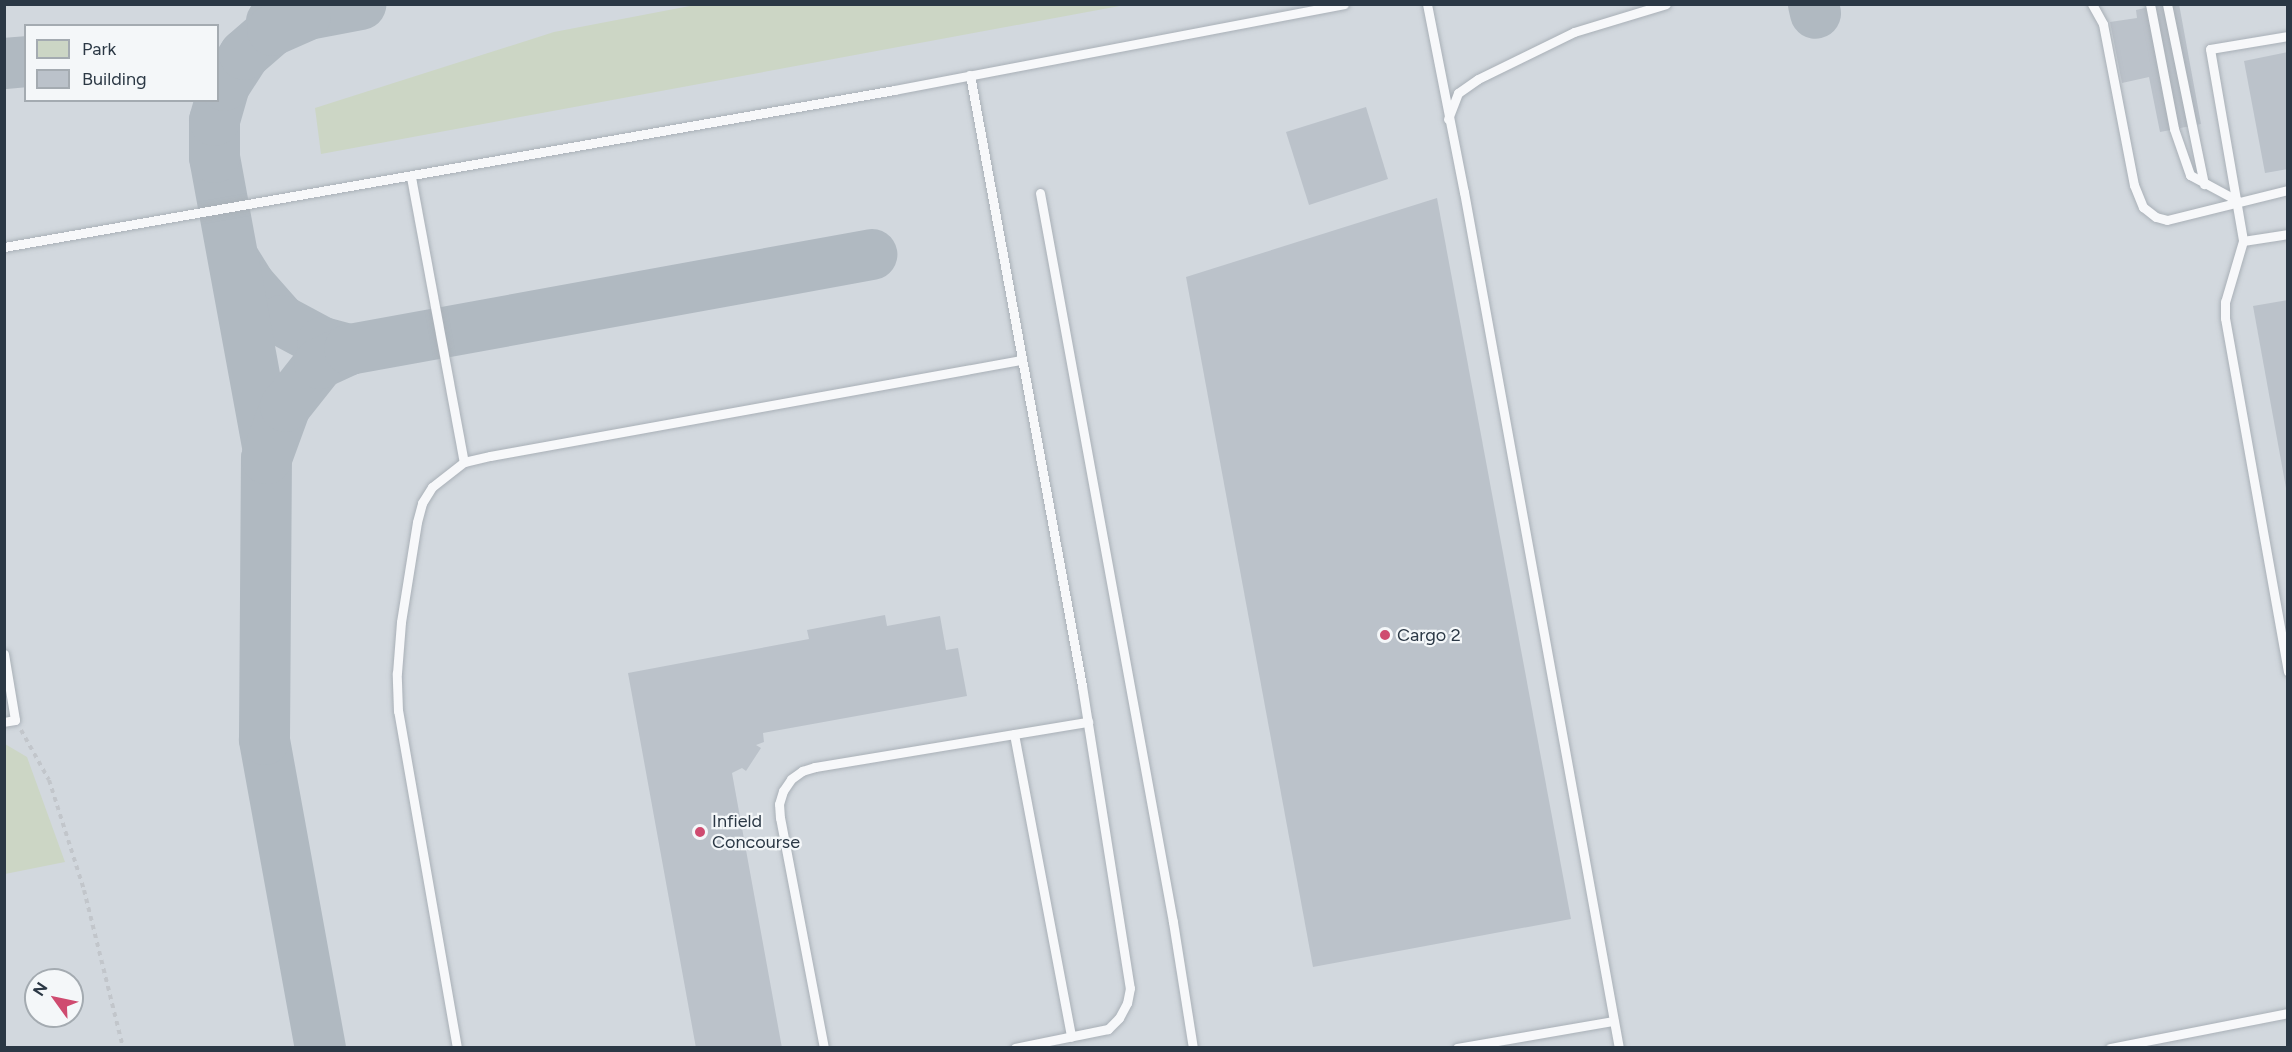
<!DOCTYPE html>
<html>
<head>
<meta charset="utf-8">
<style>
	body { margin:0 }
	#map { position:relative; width:2292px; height:1052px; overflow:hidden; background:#e4e8ec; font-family:Figtree,sans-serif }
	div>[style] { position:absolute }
	.built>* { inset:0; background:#d2d8de }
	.green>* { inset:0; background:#ccd6c5 }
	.taxiway>* { height:51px; margin:-25.5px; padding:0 25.5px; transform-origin:25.5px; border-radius:25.5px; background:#b0b9c1 }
	.building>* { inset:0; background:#bbc2ca }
	.path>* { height:4px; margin-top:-2px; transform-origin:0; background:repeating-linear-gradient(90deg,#c2c6cb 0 4.5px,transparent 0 9px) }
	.roads { filter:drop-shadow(0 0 2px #a9b0b7) drop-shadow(0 0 2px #a9b0b7) }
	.service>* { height:9px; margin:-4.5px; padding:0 4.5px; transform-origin:4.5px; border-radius:4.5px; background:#f7f8fa }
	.dots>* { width:16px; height:16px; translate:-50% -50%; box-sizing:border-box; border:3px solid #f4f7f9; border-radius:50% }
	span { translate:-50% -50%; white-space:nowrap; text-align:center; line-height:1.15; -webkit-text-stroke:4.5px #f4f7f9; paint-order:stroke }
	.poi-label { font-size:18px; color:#2b3845 }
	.left { translate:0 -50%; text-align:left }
	.frame { position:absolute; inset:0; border:6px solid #2b3845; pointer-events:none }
	.legend { position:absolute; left:24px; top:24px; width:195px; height:78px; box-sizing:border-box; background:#f4f7f9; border:2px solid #a4abb1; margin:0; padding:8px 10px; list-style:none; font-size:18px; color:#2b3845 }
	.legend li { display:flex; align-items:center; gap:12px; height:30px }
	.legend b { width:30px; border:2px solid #a4abb1 }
	.north { position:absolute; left:24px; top:968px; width:60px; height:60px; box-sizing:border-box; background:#f4f7f9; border:2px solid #a4abb1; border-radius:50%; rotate:303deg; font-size:16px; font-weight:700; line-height:24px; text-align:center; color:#2b3845 }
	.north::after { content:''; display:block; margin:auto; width:21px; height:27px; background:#cf4b70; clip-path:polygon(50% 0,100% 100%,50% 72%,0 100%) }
</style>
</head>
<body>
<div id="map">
	<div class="built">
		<div style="clip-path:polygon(evenodd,5px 5px,2287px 5px,2287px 1047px,5px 1048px,5px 5px,26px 26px,218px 26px,218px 100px,26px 100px,26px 26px,5px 5px,36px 980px,72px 980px,72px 1016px,36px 1016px,36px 980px)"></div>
	</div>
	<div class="green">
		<div style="clip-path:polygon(695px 5px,695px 4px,1125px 5px,321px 154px,315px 108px,554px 32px)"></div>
		<div style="clip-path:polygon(5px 744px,27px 757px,65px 862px,5px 874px)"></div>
	</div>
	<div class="taxiway">
		<div style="left:1813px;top:4px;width:9px;rotate:77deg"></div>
		<div style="left:271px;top:21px;width:91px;rotate:-10.8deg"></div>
		<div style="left:4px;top:63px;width:22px;rotate:-5deg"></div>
		<div style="left:235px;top:261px;width:28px;rotate:58deg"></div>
		<div style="left:250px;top:285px;width:47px;rotate:48.5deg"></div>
		<div style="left:281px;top:320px;width:47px;rotate:28.2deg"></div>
		<div style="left:322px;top:342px;width:28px;rotate:15deg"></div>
		<div style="left:268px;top:451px;width:299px;rotate:-100.4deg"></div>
		<div style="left:214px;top:157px;width:37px;rotate:-90deg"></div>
		<div style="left:214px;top:120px;width:36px;rotate:-74deg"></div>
		<div style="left:224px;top:85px;width:37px;rotate:-57deg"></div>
		<div style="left:244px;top:54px;width:37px;rotate:-41deg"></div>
		<div style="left:272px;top:30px;width:36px;rotate:-24deg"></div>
		<div style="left:320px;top:1048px;width:314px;rotate:-100.3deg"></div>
		<div style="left:264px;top:739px;width:281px;rotate:-89.6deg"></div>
		<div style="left:266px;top:458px;width:55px;rotate:-69.9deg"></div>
		<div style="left:285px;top:406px;width:55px;rotate:-51.7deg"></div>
		<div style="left:319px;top:363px;width:33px;rotate:-25deg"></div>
		<div style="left:349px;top:349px;width:531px;rotate:-10.31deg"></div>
	</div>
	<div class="building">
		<div style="clip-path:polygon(2162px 4px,2179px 4px,2201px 124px,2160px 132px,2149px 77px,2122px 83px,2110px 22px,2137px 18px,2136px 10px)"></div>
		<div style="clip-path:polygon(2288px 52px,2288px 169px,2265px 173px,2244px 61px)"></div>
		<div style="clip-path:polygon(1366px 107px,1388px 179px,1309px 205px,1286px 132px)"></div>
		<div style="clip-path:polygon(1437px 198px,1571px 919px,1313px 967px,1186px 277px)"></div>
		<div style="clip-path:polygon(2288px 300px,2288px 488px,2286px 488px,2253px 306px)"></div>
		<div style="clip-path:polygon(885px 615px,887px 626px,940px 616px,946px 650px,958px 648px,967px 696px,763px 733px,764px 742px,756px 745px,761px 748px,746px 771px,742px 768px,732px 773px,782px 1048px,696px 1048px,628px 673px,809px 639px,807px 630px)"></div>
	</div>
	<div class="path">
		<div style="left:21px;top:730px;width:57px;rotate:60.8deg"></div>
		<div style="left:49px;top:780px;width:115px;rotate:72.3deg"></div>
		<div style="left:84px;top:890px;width:163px;rotate:76.1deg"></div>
	</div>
	<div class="roads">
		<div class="service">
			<div style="left:1427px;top:4px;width:192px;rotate:78.9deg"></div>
			<div style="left:1464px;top:192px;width:870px;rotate:79.74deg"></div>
			<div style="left:2092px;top:4px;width:23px;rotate:61deg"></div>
			<div style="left:2103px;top:24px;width:164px;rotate:79.1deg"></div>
			<div style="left:2134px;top:185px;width:24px;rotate:68deg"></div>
			<div style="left:2143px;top:207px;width:16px;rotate:38deg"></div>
			<div style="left:2156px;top:217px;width:11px;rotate:15deg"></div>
			<div style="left:2167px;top:220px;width:125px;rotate:-13.9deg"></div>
			<div style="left:2150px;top:4px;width:127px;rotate:79.1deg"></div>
			<div style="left:2174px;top:129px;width:49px;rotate:70.8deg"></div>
			<div style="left:2190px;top:175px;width:55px;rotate:28.4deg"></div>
			<div style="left:2167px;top:4px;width:184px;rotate:78.4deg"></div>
			<div style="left:2288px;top:36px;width:79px;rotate:170.5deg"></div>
			<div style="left:2210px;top:49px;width:195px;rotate:80.2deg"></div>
			<div style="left:2243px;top:241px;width:64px;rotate:106.4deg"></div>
			<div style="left:2225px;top:302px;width:16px;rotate:90deg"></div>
			<div style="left:2225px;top:318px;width:359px;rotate:79.9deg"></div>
			<div style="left:970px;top:75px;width:621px;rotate:79.61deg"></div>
			<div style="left:1082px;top:686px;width:306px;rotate:81deg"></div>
			<div style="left:1130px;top:988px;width:15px;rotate:101deg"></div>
			<div style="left:1127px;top:1003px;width:17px;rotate:118deg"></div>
			<div style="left:1119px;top:1018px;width:16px;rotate:135deg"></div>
			<div style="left:1108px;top:1029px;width:95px;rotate:168.5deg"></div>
			<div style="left:1448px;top:119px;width:28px;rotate:-69deg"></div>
			<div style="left:1458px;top:93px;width:24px;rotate:-35deg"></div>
			<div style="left:1478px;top:79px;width:107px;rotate:-26.1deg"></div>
			<div style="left:1574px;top:32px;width:96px;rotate:-16.9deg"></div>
			<div style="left:411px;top:177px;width:290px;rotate:79.5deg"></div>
			<div style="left:1040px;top:193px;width:741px;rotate:79.66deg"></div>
			<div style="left:1173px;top:922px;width:128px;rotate:81deg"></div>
			<div style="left:2243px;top:241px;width:46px;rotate:-8.8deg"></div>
			<div style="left:4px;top:247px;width:904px;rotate:-10deg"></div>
			<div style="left:894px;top:90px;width:458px;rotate:-10.8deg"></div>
			<div style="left:4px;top:654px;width:67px;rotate:80.5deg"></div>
			<div style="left:15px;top:720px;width:11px;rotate:170deg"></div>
			<div style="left:1014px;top:734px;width:308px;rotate:79.3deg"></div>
			<div style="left:457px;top:1048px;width:342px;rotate:-99.9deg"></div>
			<div style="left:398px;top:711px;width:38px;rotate:-92deg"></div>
			<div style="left:397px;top:673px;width:51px;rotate:-85.5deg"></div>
			<div style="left:401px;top:622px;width:101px;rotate:-80.9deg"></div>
			<div style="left:417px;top:522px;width:20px;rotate:-75deg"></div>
			<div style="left:422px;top:503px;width:19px;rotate:-58deg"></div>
			<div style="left:432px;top:487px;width:41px;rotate:-38deg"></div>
			<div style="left:464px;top:462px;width:27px;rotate:-13deg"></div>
			<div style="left:490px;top:456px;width:540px;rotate:-10.25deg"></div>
			<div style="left:824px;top:1048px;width:234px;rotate:-100.8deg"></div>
			<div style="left:780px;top:818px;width:14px;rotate:-94deg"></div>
			<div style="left:779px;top:804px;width:14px;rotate:-73deg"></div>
			<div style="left:783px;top:791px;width:14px;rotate:-56deg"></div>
			<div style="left:791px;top:779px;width:14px;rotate:-36deg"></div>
			<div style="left:802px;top:771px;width:14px;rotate:-17deg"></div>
			<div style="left:815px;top:767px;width:277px;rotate:-9.4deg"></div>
			<div style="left:1457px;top:1048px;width:159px;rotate:-9.8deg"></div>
			<div style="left:2110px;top:1048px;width:181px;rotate:-11.1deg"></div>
		</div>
	</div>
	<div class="dots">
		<div style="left:1385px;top:635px;background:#cf4b70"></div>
		<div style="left:700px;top:832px;background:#cf4b70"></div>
	</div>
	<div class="poi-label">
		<span class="left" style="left:1397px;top:635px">Cargo 2</span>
		<span class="left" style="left:712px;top:832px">Infield<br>Concourse</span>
	</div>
	<div class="frame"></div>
	<ul class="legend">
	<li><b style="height:16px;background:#ccd6c5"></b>Park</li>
	<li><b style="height:16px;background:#bbc2ca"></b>Building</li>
	</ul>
	<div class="north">N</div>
</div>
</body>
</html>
